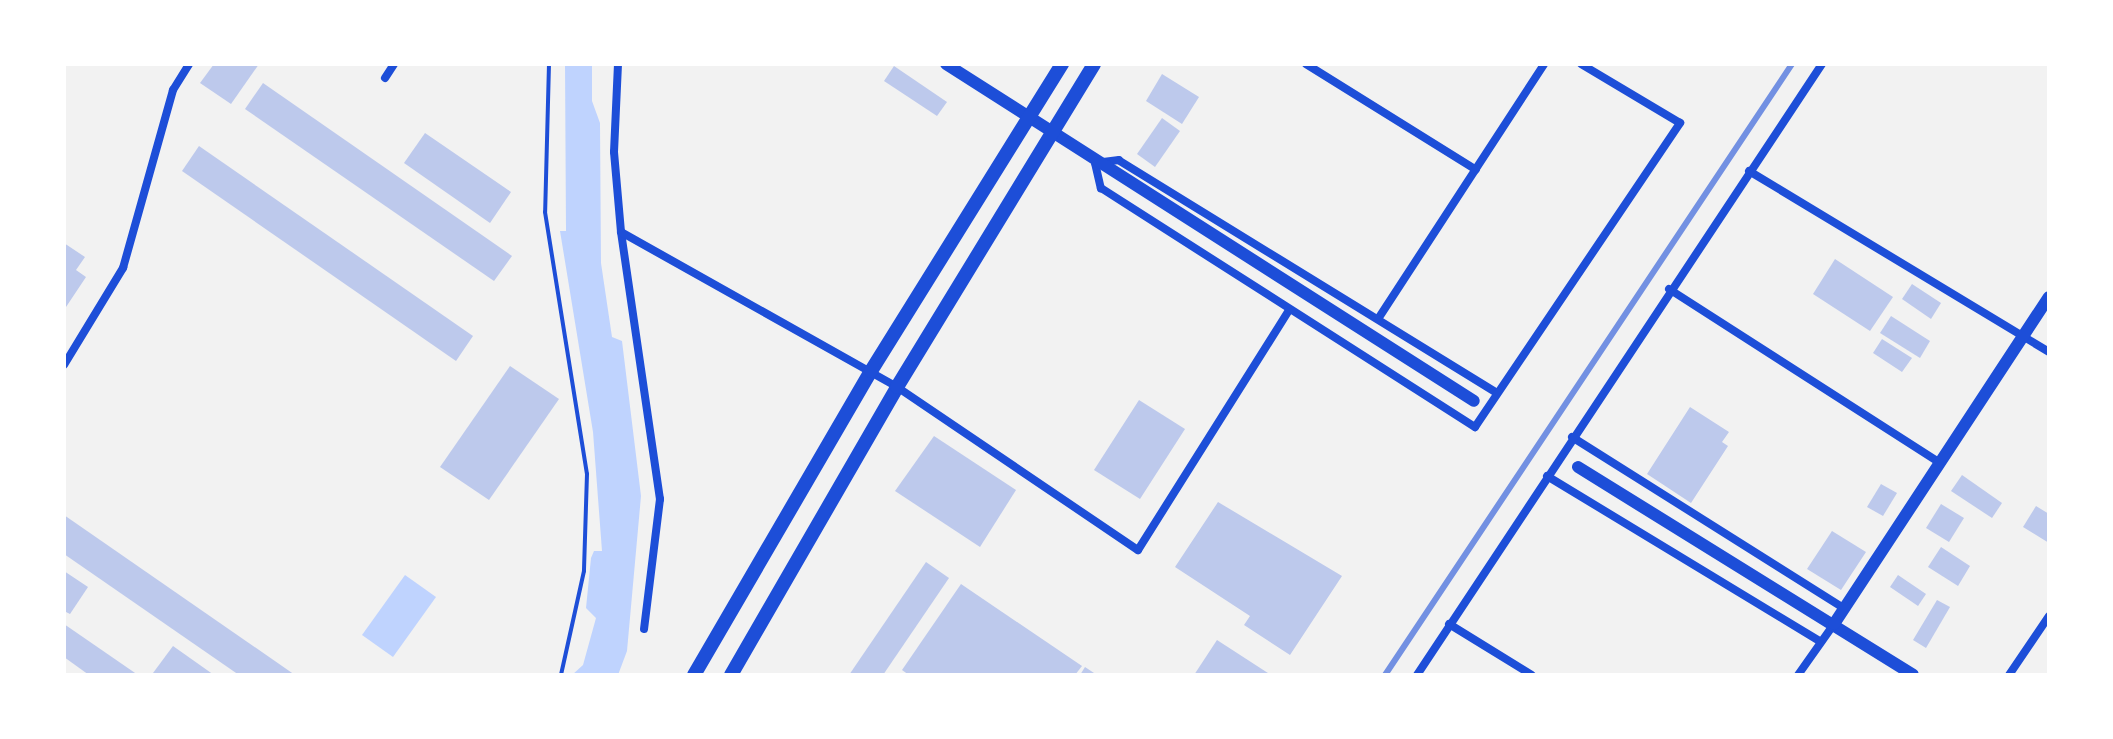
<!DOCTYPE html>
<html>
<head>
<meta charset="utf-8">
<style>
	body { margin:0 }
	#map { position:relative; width:2113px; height:739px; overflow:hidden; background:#f2f2f2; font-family:"Open Sans",sans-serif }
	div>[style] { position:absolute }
	.water>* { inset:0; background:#bfd3fe }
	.building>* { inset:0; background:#bdc9ec }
	.path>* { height:4px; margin:-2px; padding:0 2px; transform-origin:2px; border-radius:2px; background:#1d4ed8 }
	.minor>* { height:8px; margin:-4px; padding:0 4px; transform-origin:4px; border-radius:4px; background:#1d4ed8 }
	.tertiary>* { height:12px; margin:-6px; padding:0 6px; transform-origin:6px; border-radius:6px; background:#1d4ed8 }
	.primary>* { height:14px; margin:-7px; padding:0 7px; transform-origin:7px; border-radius:7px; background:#1d4ed8 }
	.rail>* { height:6px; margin:-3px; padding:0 3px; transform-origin:3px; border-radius:3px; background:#7290e2 }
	span { translate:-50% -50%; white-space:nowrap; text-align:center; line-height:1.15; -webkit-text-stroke:8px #fff; paint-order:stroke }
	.frame { position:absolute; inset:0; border:66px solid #fff; pointer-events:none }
</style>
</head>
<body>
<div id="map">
	<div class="water">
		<div style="clip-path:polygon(565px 64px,592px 64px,592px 101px,600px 123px,601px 263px,612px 337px,622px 341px,641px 496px,627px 651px,618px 675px,572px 675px,583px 665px,596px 618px,586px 608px,591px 558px,594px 551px,602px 551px,593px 432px,560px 231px,566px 231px)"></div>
		<div style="clip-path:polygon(405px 575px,436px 597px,393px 657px,362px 635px)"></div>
	</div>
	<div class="building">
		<div style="clip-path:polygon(214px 64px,259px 64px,231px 104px,200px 83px)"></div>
		<div style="clip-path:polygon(894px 66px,947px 102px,937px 116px,884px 81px)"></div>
		<div style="clip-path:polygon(1162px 74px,1199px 97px,1182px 124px,1146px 101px)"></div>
		<div style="clip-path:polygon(263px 83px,512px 256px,494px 281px,245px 109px)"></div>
		<div style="clip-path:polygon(1162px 118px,1180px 131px,1155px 167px,1137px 154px)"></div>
		<div style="clip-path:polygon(425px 133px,511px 192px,490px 223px,404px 163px)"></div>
		<div style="clip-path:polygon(199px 146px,473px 336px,456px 361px,182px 171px)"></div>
		<div style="clip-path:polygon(64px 243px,85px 257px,76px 270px,86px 277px,64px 310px)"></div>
		<div style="clip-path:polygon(1835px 259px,1893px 297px,1870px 331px,1813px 294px)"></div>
		<div style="clip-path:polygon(1912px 284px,1941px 303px,1931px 319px,1902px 299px)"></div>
		<div style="clip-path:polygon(1891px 316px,1930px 341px,1920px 358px,1880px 333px)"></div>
		<div style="clip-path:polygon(1882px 339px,1912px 358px,1902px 372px,1873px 353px)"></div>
		<div style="clip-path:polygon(510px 366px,559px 399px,489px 500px,440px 467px)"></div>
		<div style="clip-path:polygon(1139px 400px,1185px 429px,1140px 499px,1094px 470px)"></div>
		<div style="clip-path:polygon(1690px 407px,1729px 432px,1722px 442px,1728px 446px,1691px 503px,1647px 474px)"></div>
		<div style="clip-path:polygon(934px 436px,1016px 490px,980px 547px,895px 491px)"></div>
		<div style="clip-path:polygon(1962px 475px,2002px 503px,1992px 518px,1951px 491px)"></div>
		<div style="clip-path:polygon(1881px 484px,1897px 493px,1883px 516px,1867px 507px)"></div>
		<div style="clip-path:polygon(1218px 502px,1342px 576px,1290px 655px,1244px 625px,1250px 616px,1175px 567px)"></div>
		<div style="clip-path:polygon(1941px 504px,1964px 518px,1949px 542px,1926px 528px)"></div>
		<div style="clip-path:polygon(2036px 506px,2049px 514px,2049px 543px,2023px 527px)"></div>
		<div style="clip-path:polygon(64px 515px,295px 675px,239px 675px,64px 554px)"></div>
		<div style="clip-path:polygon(1832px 531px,1866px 552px,1841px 590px,1807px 569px)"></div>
		<div style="clip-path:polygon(1941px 547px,1970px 566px,1958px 586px,1928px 567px)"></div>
		<div style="clip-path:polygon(926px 562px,949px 578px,883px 675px,849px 675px)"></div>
		<div style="clip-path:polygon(64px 571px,88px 587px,70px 614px,64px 611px)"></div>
		<div style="clip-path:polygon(1898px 575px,1926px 594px,1918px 606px,1890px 587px)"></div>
		<div style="clip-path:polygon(961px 584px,1082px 666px,1075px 675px,909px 675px,902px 670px)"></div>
		<div style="clip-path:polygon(1937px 600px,1950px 607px,1926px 648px,1913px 640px)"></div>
		<div style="clip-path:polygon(64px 624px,138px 675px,89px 675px,64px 657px)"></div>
		<div style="clip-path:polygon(1217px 640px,1271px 675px,1194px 675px)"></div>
		<div style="clip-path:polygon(173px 646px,214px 675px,153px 673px)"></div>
		<div style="clip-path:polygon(1085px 667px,1097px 675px,1080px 675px)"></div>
	</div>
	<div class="path">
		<div style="left:549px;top:64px;width:148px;rotate:91.5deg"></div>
		<div style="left:545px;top:212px;width:265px;rotate:80.9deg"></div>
		<div style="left:587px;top:474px;width:97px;rotate:91.8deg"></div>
		<div style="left:584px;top:571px;width:107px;rotate:102.5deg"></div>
	</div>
	<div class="minor">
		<div style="left:618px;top:64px;width:88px;rotate:92.6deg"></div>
		<div style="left:614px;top:152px;width:80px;rotate:85deg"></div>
		<div style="left:621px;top:232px;width:270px;rotate:81.7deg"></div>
		<div style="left:660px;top:499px;width:131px;rotate:97deg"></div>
		<div style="left:1306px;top:64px;width:200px;rotate:31.9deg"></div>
		<div style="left:385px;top:78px;width:17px;rotate:-57deg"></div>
		<div style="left:1749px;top:171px;width:350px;rotate:31.1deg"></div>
		<div style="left:621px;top:232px;width:317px;rotate:29.3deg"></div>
		<div style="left:897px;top:387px;width:291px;rotate:34.1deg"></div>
		<div style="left:1138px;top:550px;width:284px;rotate:-57.8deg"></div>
		<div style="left:1669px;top:289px;width:322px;rotate:32.7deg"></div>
		<div style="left:1378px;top:319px;width:304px;rotate:-56.9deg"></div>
		<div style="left:64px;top:365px;width:114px;rotate:-58.7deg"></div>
		<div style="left:123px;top:268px;width:185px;rotate:-74.3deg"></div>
		<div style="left:173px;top:90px;width:31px;rotate:-58deg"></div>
		<div style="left:1497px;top:393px;width:444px;rotate:-148.4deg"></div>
		<div style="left:1119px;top:160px;width:24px;rotate:173deg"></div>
		<div style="left:1095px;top:163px;width:26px;rotate:77deg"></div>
		<div style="left:1101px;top:188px;width:444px;rotate:32.6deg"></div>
		<div style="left:1475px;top:427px;width:367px;rotate:-56deg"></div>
		<div style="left:1680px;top:123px;width:115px;rotate:-149.2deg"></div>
		<div style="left:1572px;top:437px;width:323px;rotate:32.2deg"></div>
		<div style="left:1547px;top:476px;width:320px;rotate:31.2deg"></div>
		<div style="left:1449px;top:624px;width:97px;rotate:31.6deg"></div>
		<div style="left:1417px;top:675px;width:733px;rotate:-56.46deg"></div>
		<div style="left:1798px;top:675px;width:62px;rotate:-54.8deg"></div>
		<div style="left:2009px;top:675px;width:71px;rotate:-55.9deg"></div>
	</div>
	<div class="tertiary">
		<div style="left:946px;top:64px;width:626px;rotate:32.55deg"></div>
		<div style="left:1578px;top:467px;width:394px;rotate:31.8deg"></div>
		<div style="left:1834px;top:624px;width:391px;rotate:-56.7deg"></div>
	</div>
	<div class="primary">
		<div style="left:694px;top:675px;width:352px;rotate:-59.8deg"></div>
		<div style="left:871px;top:371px;width:362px;rotate:-58.1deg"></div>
		<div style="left:731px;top:675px;width:332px;rotate:-60deg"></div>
		<div style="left:897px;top:387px;width:378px;rotate:-58.6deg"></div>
	</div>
	<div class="rail">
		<div style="left:1385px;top:675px;width:734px;rotate:-56.33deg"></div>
	</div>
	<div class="frame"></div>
</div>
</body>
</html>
